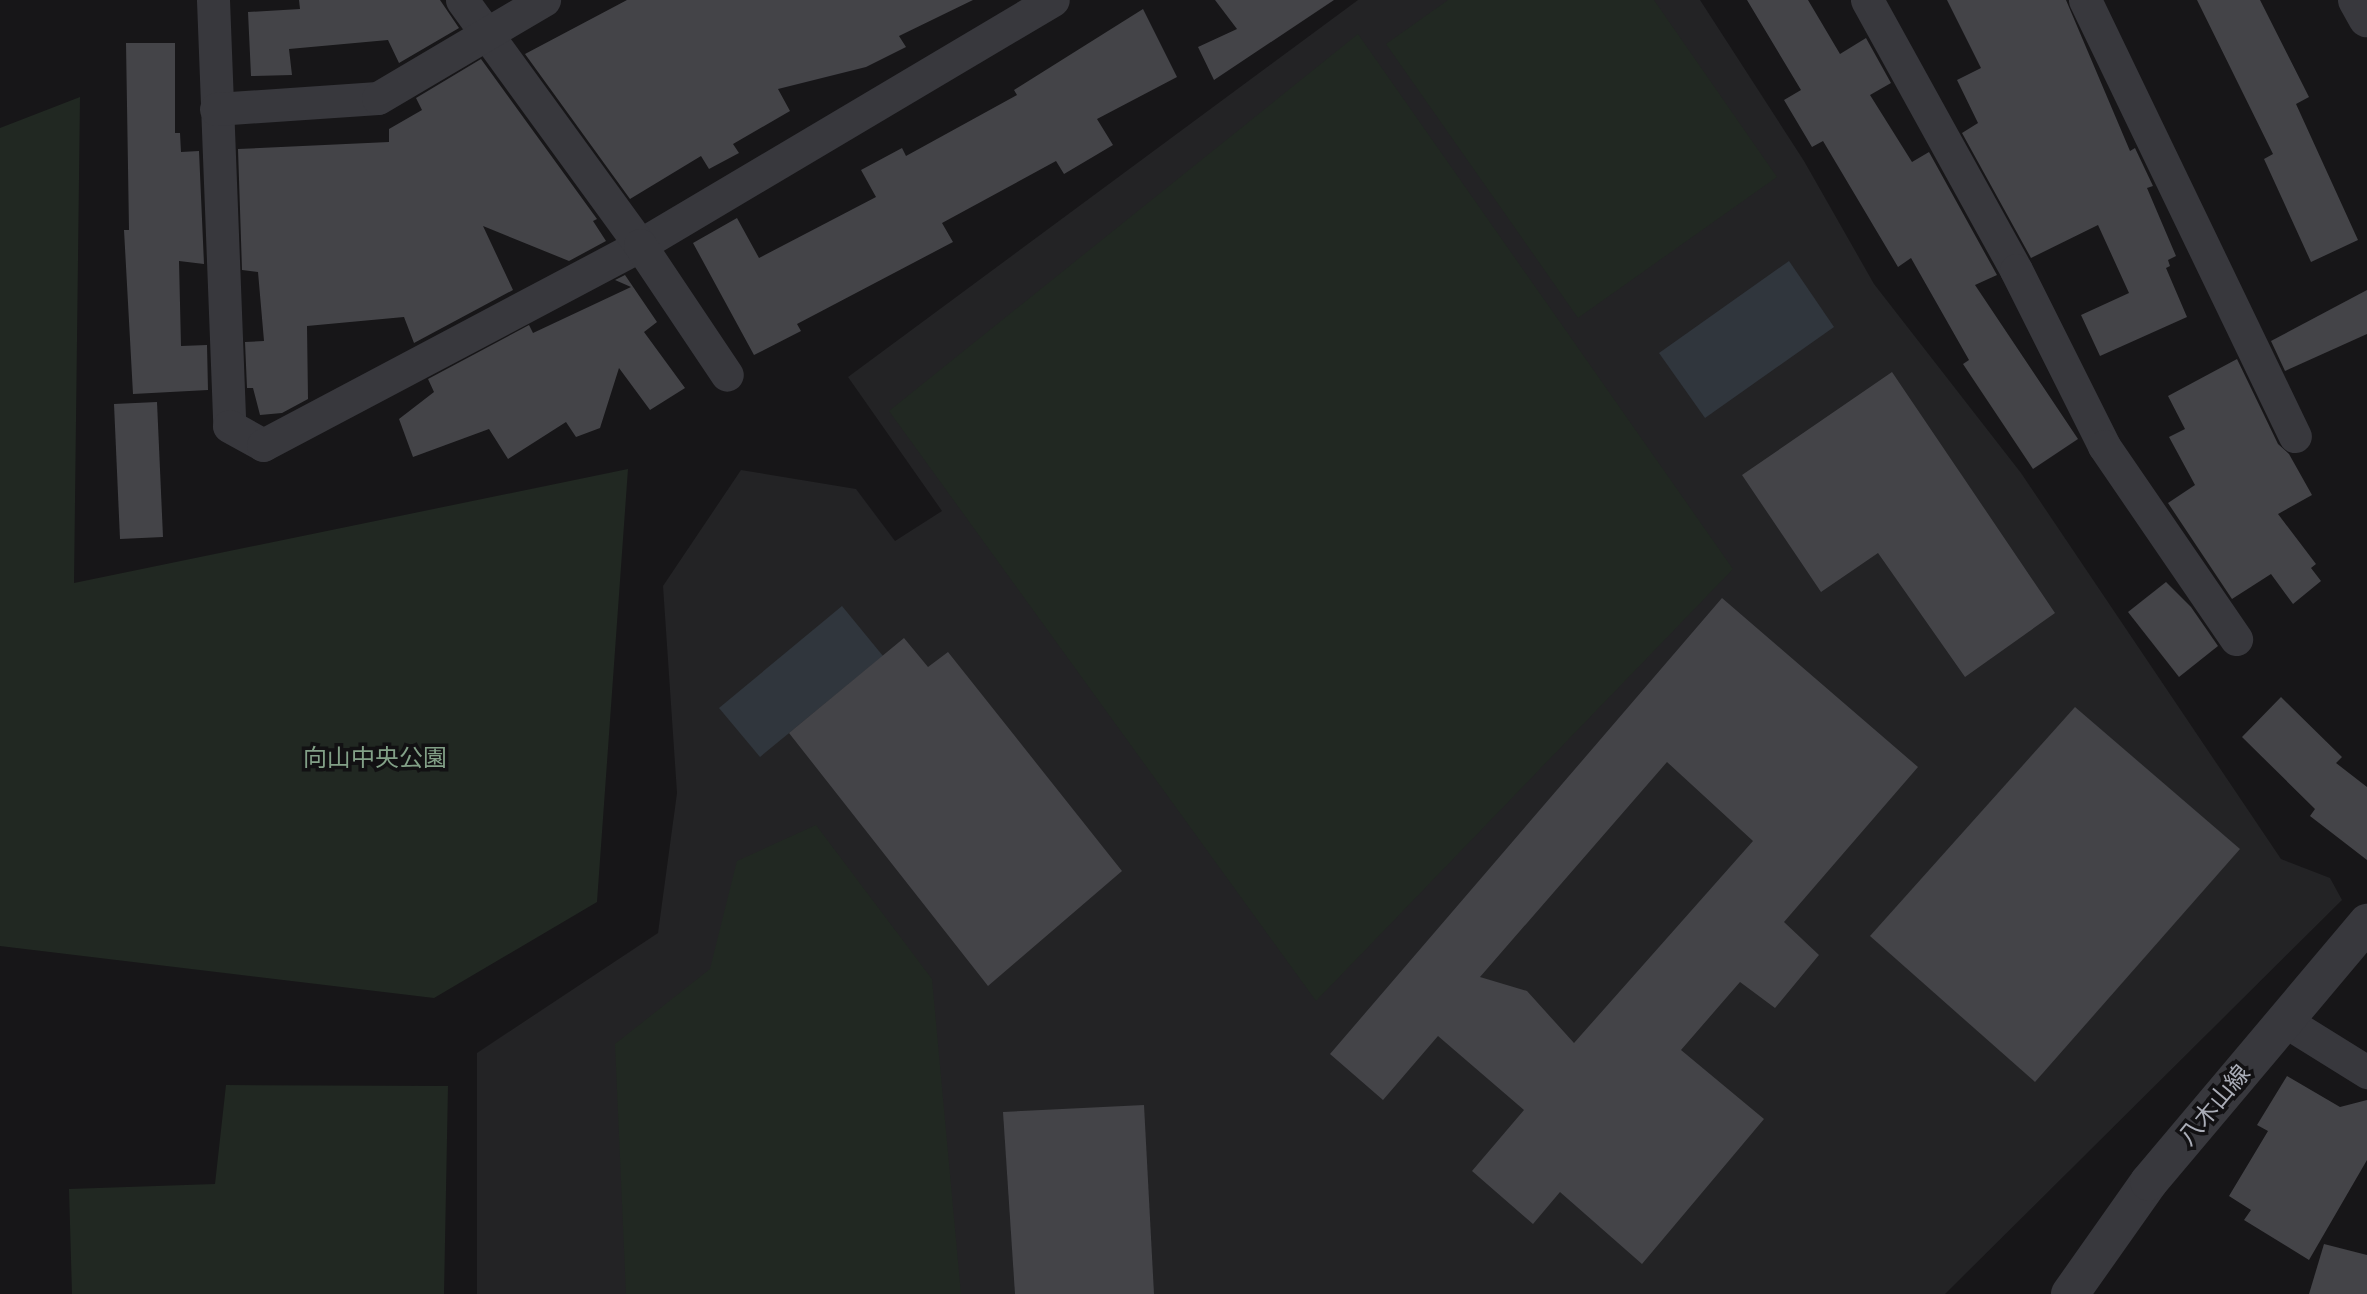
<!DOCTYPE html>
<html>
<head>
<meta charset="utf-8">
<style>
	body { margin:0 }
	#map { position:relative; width:2367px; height:1294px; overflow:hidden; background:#171618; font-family:"Titillium Web","Noto Sans JP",sans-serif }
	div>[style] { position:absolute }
	.built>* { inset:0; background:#232325 }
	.green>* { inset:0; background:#212822 }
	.water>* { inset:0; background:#30363d }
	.building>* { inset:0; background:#444448 }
	.minor>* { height:33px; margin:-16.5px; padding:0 16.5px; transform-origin:16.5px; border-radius:16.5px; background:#38383d }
	.tertiary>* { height:38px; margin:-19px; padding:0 19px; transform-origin:19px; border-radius:19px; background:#38383d }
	span { translate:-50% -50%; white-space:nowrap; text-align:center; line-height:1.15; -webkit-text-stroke:7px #121113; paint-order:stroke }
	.park-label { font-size:24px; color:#82a087 }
	.street-label { font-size:24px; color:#aaadb7 }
</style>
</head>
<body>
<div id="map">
	<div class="built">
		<div style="clip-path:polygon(1358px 0,1700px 0,1804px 161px,1874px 284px,2021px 473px,2281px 859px,2330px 878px,2342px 900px,1945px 1294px,477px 1294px,477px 1053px,658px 933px,677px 793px,663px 586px,741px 470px,856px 489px,895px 541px,942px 511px,848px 377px)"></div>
	</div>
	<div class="green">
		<div style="clip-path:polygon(1448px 0,1654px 0,1777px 177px,1578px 318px,1386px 44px)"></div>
		<div style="clip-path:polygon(1358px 34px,1733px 569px,1316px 1001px,889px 411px)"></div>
		<div style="clip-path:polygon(80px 97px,74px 583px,628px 469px,597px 902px,434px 998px,0 946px,0 128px)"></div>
		<div style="clip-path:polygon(816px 825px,932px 979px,961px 1294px,626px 1294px,615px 1044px,710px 969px,737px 861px)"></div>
		<div style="clip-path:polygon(226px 1085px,448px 1086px,444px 1294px,72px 1294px,69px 1189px,215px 1184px)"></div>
	</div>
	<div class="water">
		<div style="clip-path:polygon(1789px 261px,1834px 327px,1705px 418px,1659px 353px)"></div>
		<div style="clip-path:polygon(842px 606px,883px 656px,760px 757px,719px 708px)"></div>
	</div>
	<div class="building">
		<div style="clip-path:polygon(299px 0,440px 0,459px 28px,399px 63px,388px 40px,289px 49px,292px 75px,251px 76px,248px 12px,300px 9px)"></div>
		<div style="clip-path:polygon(627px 0,973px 0,899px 36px,906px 47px,866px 67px,778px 89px,790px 111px,733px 144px,739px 153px,709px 169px,701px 156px,630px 199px,525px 54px)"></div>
		<div style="clip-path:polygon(1215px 0,1334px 0,1214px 80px,1198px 47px,1237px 29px)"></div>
		<div style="clip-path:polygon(1747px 0,1808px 0,1840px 54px,1866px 38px,1891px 83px,1870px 95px,1912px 162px,1929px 152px,1997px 275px,1975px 285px,2078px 439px,2033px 469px,1963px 364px,1969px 360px,1911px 258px,1898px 267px,1823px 141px,1812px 147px,1784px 100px,1801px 90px)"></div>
		<div style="clip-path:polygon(1947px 0,2066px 0,2130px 151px,2135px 148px,2153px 186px,2147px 188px,2176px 256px,2168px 260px,2170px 266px,2166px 268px,2187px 317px,2100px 356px,2081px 315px,2129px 293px,2098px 225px,2031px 258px,1962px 133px,1978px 123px,1957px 80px,1981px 68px)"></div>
		<div style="clip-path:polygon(2197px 0,2260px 0,2309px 97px,2296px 104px,2358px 240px,2311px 262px,2264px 159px,2273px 154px)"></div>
		<div style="clip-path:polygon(1143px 9px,1177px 77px,1097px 119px,1113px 145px,1064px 174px,1056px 161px,942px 223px,953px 242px,797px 324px,801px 331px,754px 355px,693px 243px,737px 218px,759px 258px,876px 197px,861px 170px,902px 148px,906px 156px,1017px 95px,1014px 90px)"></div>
		<div style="clip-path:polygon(126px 43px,175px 43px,175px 133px,180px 133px,181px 152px,199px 151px,204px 264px,179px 261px,181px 346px,207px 345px,208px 390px,133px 394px,124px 230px,129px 230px)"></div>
		<div style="clip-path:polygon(481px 59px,597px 219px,593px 221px,606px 241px,569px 261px,483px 226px,513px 290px,414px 343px,404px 317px,307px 326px,308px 399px,282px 413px,260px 415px,253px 388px,247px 388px,245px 342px,264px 341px,258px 272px,242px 270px,238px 149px,389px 142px,389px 129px,422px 110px,416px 98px)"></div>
		<div style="clip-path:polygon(625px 275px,657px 322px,644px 332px,685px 388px,650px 410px,619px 368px,600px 428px,576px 437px,566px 422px,508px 459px,489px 429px,413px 457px,399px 419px,434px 392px,428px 379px,529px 325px,533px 333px,631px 287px,615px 280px)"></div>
		<div style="clip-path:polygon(2367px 290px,2367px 334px,2285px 371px,2271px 341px)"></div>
		<div style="clip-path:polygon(2237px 359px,2278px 444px,2289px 454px,2312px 495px,2278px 514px,2316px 564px,2311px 568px,2321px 581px,2293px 604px,2271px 574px,2232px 599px,2168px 503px,2195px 485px,2169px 437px,2185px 429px,2168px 396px)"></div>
		<div style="clip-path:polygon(1892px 372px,2055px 613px,1965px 677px,1878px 553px,1821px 592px,1742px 475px)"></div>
		<div style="clip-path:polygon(157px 402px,163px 537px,120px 539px,114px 404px)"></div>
		<div style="clip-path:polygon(2166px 582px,2191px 607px,2218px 646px,2179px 677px,2128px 612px)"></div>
		<div style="clip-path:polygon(evenodd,1722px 598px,1918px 767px,1784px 922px,1819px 955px,1775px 1008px,1740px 982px,1681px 1050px,1764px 1119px,1642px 1264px,1560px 1192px,1533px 1224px,1472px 1171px,1524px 1110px,1438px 1036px,1383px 1100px,1330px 1054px,1722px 598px,1667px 762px,1753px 841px,1574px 1043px,1527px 991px,1480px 977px,1667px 762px)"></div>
		<div style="clip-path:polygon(904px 638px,928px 667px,948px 652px,1122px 871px,988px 986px,789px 733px)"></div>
		<div style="clip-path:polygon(2281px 697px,2342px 757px,2336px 763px,2367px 787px,2367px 860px,2310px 816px,2315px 809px,2242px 737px)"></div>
		<div style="clip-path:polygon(2075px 707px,2240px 849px,2035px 1082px,1870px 936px)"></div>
		<div style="clip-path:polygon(2287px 1076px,2340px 1107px,2367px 1100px,2367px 1160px,2309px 1260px,2244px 1220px,2251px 1210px,2229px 1196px,2268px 1131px,2257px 1125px)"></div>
		<div style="clip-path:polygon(1144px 1105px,1154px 1294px,1015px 1294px,1003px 1112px)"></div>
		<div style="clip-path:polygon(2324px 1244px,2367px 1255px,2367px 1294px,2309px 1294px)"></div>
	</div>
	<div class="minor">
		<div style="left:213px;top:0;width:426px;rotate:87.8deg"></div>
		<div style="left:229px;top:426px;width:39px;rotate:29deg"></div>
		<div style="left:263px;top:445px;width:427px;rotate:-27.9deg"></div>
		<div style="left:640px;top:245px;width:480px;rotate:-30.7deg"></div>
		<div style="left:462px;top:0;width:303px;rotate:54deg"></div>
		<div style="left:640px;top:245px;width:156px;rotate:56.2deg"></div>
		<div style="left:1867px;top:0;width:308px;rotate:61.1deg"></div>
		<div style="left:2016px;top:270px;width:197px;rotate:63.4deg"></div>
		<div style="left:2104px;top:446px;width:234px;rotate:55.6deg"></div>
		<div style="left:2085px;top:0;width:484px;rotate:64.3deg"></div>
		<div style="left:216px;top:109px;width:162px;rotate:-3.9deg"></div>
		<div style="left:378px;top:98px;width:193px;rotate:-30.6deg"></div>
		<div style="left:2285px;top:1021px;width:97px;rotate:31.9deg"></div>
	</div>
	<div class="tertiary">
		<div style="left:2357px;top:0;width:21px;rotate:61deg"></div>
		<div style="left:2070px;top:1294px;width:137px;rotate:-54.8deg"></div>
		<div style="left:2149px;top:1182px;width:339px;rotate:-49.9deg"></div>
	</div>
	<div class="park-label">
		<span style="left:375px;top:758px">向山中央公園</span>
	</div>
	<div class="street-label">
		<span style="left:2214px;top:1105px;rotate:-50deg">八木山線</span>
	</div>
</div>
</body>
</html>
